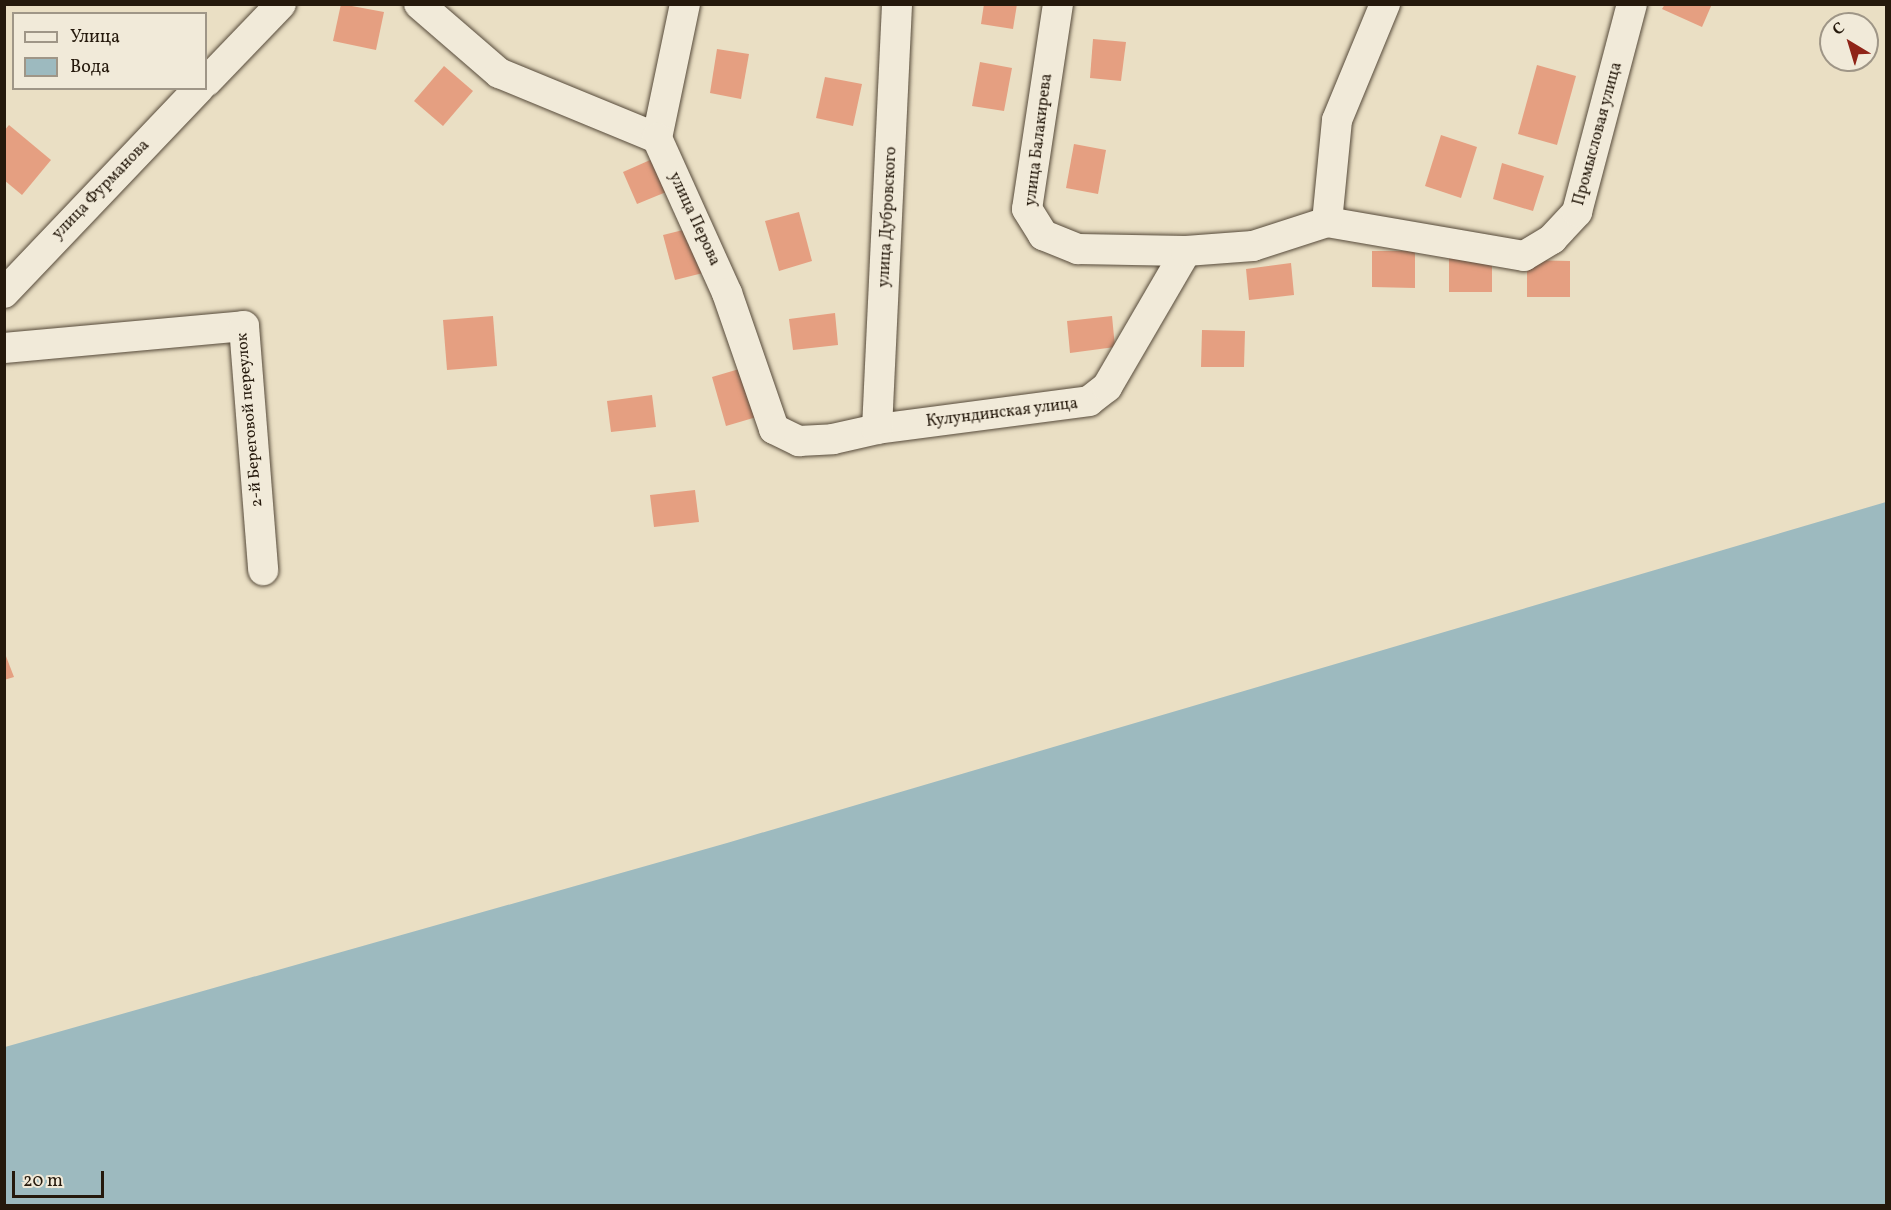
<!DOCTYPE html>
<html>
<head>
<meta charset="utf-8">
<style>
	body { margin:0 }
	#map { position:relative; width:1891px; height:1210px; overflow:hidden; background:#eadfc4; font-family:Vollkorn,serif }
	div>[style] { position:absolute }
	.water>* { inset:0; background:#9dbabf }
	.building>* { inset:0; background:#e59f81 }
	.roads { filter:drop-shadow(0 0 2px #564a3a) drop-shadow(0 0 2px #564a3a) }
	.street>* { height:30px; margin:-15px; padding:0 15px; transform-origin:15px; border-radius:15px; background:#f1ead9 }
	span { translate:-50% -50%; white-space:nowrap; text-align:center; line-height:1.15; -webkit-text-stroke:6px #f1ead9; paint-order:stroke }
	.street-label { font-size:16px; color:#25190c }
	.frame { position:absolute; inset:0; border:6px solid #25190c; pointer-events:none }
	.legend { position:absolute; left:12px; top:12px; width:195px; height:78px; box-sizing:border-box; background:#f1ead9; border:2px solid #9f9687; margin:0; padding:8px 10px; list-style:none; font-size:18px; color:#25190c }
	.legend li { display:flex; align-items:center; gap:12px; height:30px }
	.legend b { width:30px; border:2px solid #9f9687 }
	.north { position:absolute; left:1819px; top:12px; width:60px; height:60px; box-sizing:border-box; background:#f1ead9; border:2px solid #9f9687; border-radius:50%; rotate:322deg; font-size:16px; font-weight:700; line-height:24px; text-align:center; color:#25190c }
	.north::after { content:''; display:block; margin:auto; width:21px; height:27px; background:#8f2418; clip-path:polygon(50% 0,100% 100%,50% 72%,0 100%) }
	.scale { position:absolute; left:12px; top:1171px; width:92px; height:27px; box-sizing:border-box; border:3px solid #25190c; border-top:0; padding-left:8px; font-size:18px; line-height:21px; white-space:nowrap; color:#25190c; -webkit-text-stroke:4px #f1ead9; paint-order:stroke }
</style>
</head>
<body>
<div id="map">
	<div class="water">
		<div style="clip-path:polygon(1886px 502px,1886px 1205px,5px 1205px,5px 1047px,727px 843px)"></div>
	</div>
	<div class="building">
		<div style="clip-path:polygon(341px 4px,384px 12px,376px 50px,333px 41px)"></div>
		<div style="clip-path:polygon(984px 4px,1017px 4px,1013px 29px,981px 24px)"></div>
		<div style="clip-path:polygon(1665px 4px,1712px 4px,1702px 27px,1662px 9px)"></div>
		<div style="clip-path:polygon(1093px 39px,1126px 42px,1121px 81px,1090px 78px)"></div>
		<div style="clip-path:polygon(717px 49px,749px 54px,741px 99px,710px 93px)"></div>
		<div style="clip-path:polygon(980px 62px,1012px 68px,1004px 111px,972px 106px)"></div>
		<div style="clip-path:polygon(1537px 65px,1576px 76px,1557px 145px,1518px 134px)"></div>
		<div style="clip-path:polygon(444px 66px,473px 91px,443px 126px,414px 101px)"></div>
		<div style="clip-path:polygon(825px 77px,862px 84px,853px 126px,816px 118px)"></div>
		<div style="clip-path:polygon(9px 125px,51px 160px,22px 195px,4px 180px,4px 131px)"></div>
		<div style="clip-path:polygon(1441px 135px,1477px 147px,1461px 198px,1425px 186px)"></div>
		<div style="clip-path:polygon(1074px 144px,1106px 150px,1098px 194px,1066px 188px)"></div>
		<div style="clip-path:polygon(657px 157px,671px 190px,637px 204px,623px 172px)"></div>
		<div style="clip-path:polygon(1502px 163px,1544px 176px,1533px 211px,1493px 199px)"></div>
		<div style="clip-path:polygon(799px 212px,812px 261px,779px 271px,765px 221px)"></div>
		<div style="clip-path:polygon(695px 227px,707px 272px,675px 280px,663px 235px)"></div>
		<div style="clip-path:polygon(1372px 251px,1415px 251px,1415px 288px,1372px 287px)"></div>
		<div style="clip-path:polygon(1449px 256px,1492px 256px,1492px 292px,1449px 292px)"></div>
		<div style="clip-path:polygon(1527px 260px,1570px 261px,1570px 297px,1527px 297px)"></div>
		<div style="clip-path:polygon(1291px 263px,1294px 295px,1249px 300px,1246px 269px)"></div>
		<div style="clip-path:polygon(835px 313px,838px 345px,793px 350px,789px 319px)"></div>
		<div style="clip-path:polygon(493px 316px,497px 366px,447px 370px,443px 320px)"></div>
		<div style="clip-path:polygon(1112px 316px,1115px 347px,1070px 353px,1067px 321px)"></div>
		<div style="clip-path:polygon(1202px 330px,1245px 331px,1244px 367px,1201px 367px)"></div>
		<div style="clip-path:polygon(746px 367px,760px 416px,726px 426px,712px 377px)"></div>
		<div style="clip-path:polygon(652px 395px,656px 427px,611px 432px,607px 401px)"></div>
		<div style="clip-path:polygon(695px 490px,699px 522px,654px 527px,650px 495px)"></div>
		<div style="clip-path:polygon(4px 651px,14px 677px,4px 680px)"></div>
	</div>
	<div class="roads">
		<div class="street">
			<div style="left:419px;top:4px;width:106px;rotate:40.8deg"></div>
			<div style="left:499px;top:73px;width:171px;rotate:22.4deg"></div>
			<div style="left:685px;top:4px;width:137px;rotate:101.8deg"></div>
			<div style="left:657px;top:138px;width:170px;rotate:65.7deg"></div>
			<div style="left:727px;top:293px;width:144px;rotate:70.9deg"></div>
			<div style="left:774px;top:429px;width:28px;rotate:26deg"></div>
			<div style="left:799px;top:441px;width:34px;rotate:-3deg"></div>
			<div style="left:833px;top:439px;width:45px;rotate:-12.8deg"></div>
			<div style="left:877px;top:429px;width:214px;rotate:-7.5deg"></div>
			<div style="left:1089px;top:401px;width:23px;rotate:-38deg"></div>
			<div style="left:1107px;top:387px;width:157px;rotate:-59.8deg"></div>
			<div style="left:1058px;top:4px;width:207px;rotate:98.6deg"></div>
			<div style="left:1027px;top:209px;width:31px;rotate:58deg"></div>
			<div style="left:1043px;top:235px;width:38px;rotate:22deg"></div>
			<div style="left:1078px;top:249px;width:108px;rotate:1.1deg"></div>
			<div style="left:1186px;top:251px;width:67px;rotate:-4.3deg"></div>
			<div style="left:1253px;top:246px;width:78px;rotate:-18deg"></div>
			<div style="left:1327px;top:222px;width:200px;rotate:9.8deg"></div>
			<div style="left:1524px;top:256px;width:33px;rotate:-31deg"></div>
			<div style="left:1552px;top:239px;width:37px;rotate:-47deg"></div>
			<div style="left:1577px;top:212px;width:215px;rotate:-75.2deg"></div>
			<div style="left:206px;top:82px;width:108px;rotate:-46.1deg"></div>
			<div style="left:1327px;top:222px;width:102px;rotate:-84.4deg"></div>
			<div style="left:1337px;top:120px;width:126px;rotate:-67.5deg"></div>
			<div style="left:4px;top:293px;width:283px;rotate:-46.4deg"></div>
			<div style="left:4px;top:348px;width:241px;rotate:-5.2deg"></div>
			<div style="left:244px;top:326px;width:245px;rotate:85.5deg"></div>
			<div style="left:877px;top:429px;width:425px;rotate:-87.3deg"></div>
		</div>
	</div>
	<div class="street-label">
		<span style="left:1598px;top:134px;rotate:-75deg">Промысловая улица</span>
		<span style="left:1039px;top:140px;rotate:-83deg">улица Балакирева</span>
		<span style="left:101px;top:190px;rotate:-46deg">улица Фурманова</span>
		<span style="left:888px;top:217px;rotate:-87deg">улица Дубровского</span>
		<span style="left:694px;top:219px;rotate:65deg">улица Перова</span>
		<span style="left:1002px;top:413px;rotate:-7deg">Кулундинская улица</span>
		<span style="left:250px;top:420px;rotate:-95deg">2-й Береговой переулок</span>
	</div>
	<div class="frame"></div>
	<ul class="legend">
	<li><b style="height:8px;background:#f1ead9"></b>Улица</li>
	<li><b style="height:16px;background:#9dbabf"></b>Вода</li>
	</ul>
	<div class="north">С</div>
	<div class="scale">20 m</div>
</div>
</body>
</html>
